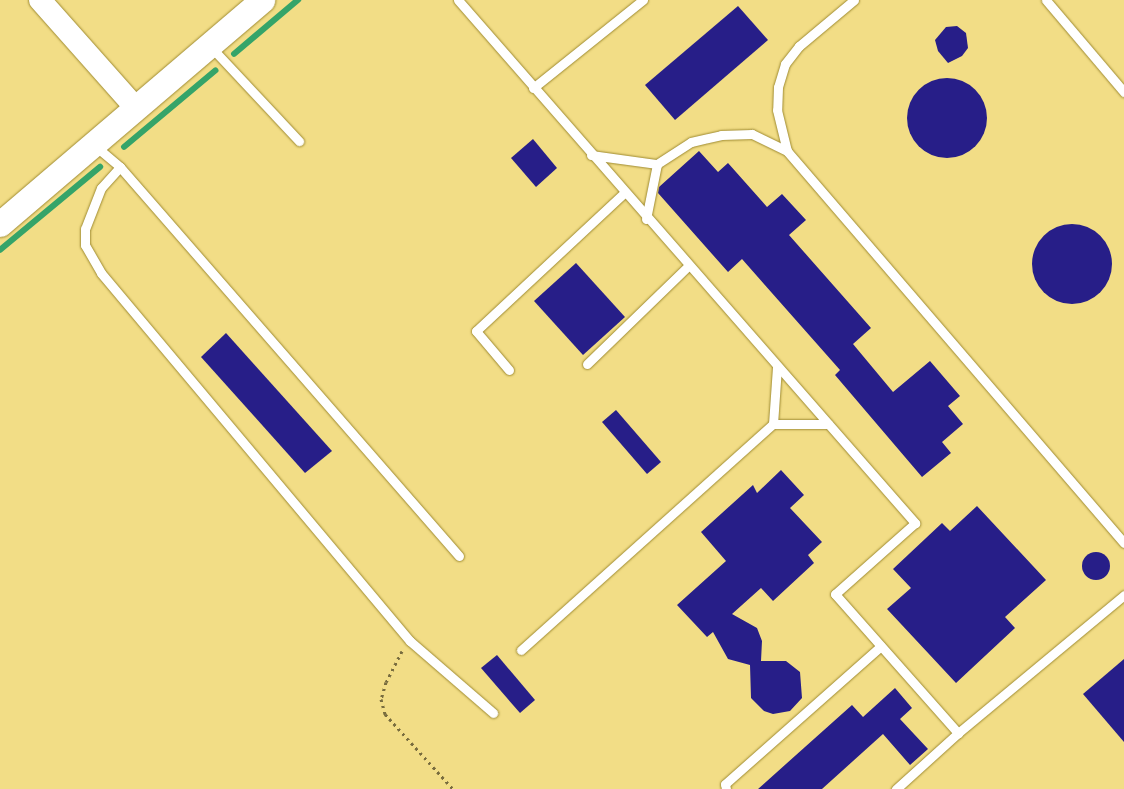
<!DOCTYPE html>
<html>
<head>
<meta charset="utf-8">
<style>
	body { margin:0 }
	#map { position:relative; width:1124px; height:789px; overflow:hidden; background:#f2dd86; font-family:Overpass,sans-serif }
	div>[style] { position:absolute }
	.stream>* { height:5.5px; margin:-2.75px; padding:0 2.75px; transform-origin:2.75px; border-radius:2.75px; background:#35a469 }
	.building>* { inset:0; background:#271e88 }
	.round { border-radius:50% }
	.path>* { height:3px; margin-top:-1.5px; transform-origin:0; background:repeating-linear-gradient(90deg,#786c3e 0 2.5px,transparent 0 6.5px) }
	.roads { filter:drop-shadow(0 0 1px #9f8b32) drop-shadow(0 0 1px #9f8b32) }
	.service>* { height:9px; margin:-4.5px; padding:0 4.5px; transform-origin:4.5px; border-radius:4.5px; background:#fff }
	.tertiary>* { height:22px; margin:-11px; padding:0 11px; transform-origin:11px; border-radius:11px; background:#fff }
	.secondary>* { height:25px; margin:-12.5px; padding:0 12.5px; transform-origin:12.5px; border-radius:12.5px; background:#fff }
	span { translate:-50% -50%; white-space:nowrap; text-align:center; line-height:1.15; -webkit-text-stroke:5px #f2dd86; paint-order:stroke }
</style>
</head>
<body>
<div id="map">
	<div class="stream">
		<div style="left:234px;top:54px;width:84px;rotate:-40.2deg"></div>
		<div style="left:124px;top:147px;width:119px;rotate:-39.9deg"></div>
		<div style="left:0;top:250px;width:130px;rotate:-39.7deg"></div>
	</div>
	<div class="building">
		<div style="clip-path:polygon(738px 6px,768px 40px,675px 120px,645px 85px)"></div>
		<div style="clip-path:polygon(957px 26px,966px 33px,968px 48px,962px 56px,948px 63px,938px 51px,935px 40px,946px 27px)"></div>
		<div class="round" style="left:907px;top:78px;width:80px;height:80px"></div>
		<div style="clip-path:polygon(533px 139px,557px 168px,536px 187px,511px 158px)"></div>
		<div style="clip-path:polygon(699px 151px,718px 172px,728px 163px,767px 207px,782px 194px,806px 220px,789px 235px,871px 328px,853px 344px,893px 392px,930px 361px,960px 396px,948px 406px,963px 424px,942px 442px,951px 453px,922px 477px,835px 375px,840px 370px,742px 259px,728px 272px,658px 193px,659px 187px)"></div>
		<div class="round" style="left:1032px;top:224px;width:80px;height:80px"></div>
		<div style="clip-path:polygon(576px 263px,625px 317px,583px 355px,534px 301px)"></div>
		<div style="clip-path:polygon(226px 333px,332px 451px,305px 473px,201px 357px)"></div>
		<div style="clip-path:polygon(616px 410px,661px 462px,647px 474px,602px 422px)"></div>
		<div style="clip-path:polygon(781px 470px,804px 495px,790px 508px,822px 542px,808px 555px,814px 563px,773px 601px,761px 588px,732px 614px,757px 628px,762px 641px,761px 661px,786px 661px,800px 672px,802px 698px,790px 711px,773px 714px,764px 711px,751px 698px,750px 665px,728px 659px,713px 632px,707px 637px,677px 605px,726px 561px,701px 532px,753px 485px,757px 493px)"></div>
		<div style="clip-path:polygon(977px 506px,1046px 580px,1005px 617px,1015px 628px,956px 683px,887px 609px,911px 588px,893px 569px,942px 523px,950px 531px)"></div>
		<div class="round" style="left:1082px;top:552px;width:28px;height:28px"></div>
		<div style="clip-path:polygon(497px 655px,535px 700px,520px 713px,481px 668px)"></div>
		<div style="clip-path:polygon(1124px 659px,1124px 742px,1083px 694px)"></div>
		<div style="clip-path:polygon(895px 688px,912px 708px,900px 719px,928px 749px,910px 765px,883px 734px,822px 789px,758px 789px,852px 705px,863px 717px)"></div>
	</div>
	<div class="path">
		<div style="left:402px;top:651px;width:35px;rotate:117deg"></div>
		<div style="left:386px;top:682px;width:18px;rotate:106deg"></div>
		<div style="left:381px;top:699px;width:16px;rotate:75deg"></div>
		<div style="left:385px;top:714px;width:101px;rotate:47.8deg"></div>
	</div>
	<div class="roads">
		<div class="service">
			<div style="left:458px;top:0;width:695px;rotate:48.85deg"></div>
			<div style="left:915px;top:523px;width:107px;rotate:138.4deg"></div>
			<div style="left:835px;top:594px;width:186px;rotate:48.5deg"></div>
			<div style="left:958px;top:733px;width:84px;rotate:137.9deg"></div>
			<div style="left:854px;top:0;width:72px;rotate:140.1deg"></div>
			<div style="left:799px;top:46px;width:23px;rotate:128deg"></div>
			<div style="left:785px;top:64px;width:24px;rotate:107deg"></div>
			<div style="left:778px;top:87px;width:23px;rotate:92deg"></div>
			<div style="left:777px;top:110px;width:42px;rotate:76.3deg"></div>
			<div style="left:787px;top:151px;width:517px;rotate:49.31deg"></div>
			<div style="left:1046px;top:0;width:121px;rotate:49.7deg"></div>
			<div style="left:211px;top:47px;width:129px;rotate:46.9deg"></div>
			<div style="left:533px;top:88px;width:141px;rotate:-38.7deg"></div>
			<div style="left:94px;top:145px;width:34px;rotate:40deg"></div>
			<div style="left:120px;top:167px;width:516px;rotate:48.93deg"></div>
			<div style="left:591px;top:155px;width:67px;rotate:7.8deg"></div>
			<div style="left:657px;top:164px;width:40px;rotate:-32.9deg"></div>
			<div style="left:691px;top:142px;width:31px;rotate:-13deg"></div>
			<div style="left:721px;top:135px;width:31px;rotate:-2deg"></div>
			<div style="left:752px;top:134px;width:39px;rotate:26deg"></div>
			<div style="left:120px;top:167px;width:28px;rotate:132deg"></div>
			<div style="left:101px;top:188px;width:44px;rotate:111.3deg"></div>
			<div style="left:85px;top:229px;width:16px;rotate:90deg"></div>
			<div style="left:85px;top:245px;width:32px;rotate:60deg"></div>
			<div style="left:101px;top:273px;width:481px;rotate:50deg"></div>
			<div style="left:410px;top:641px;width:110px;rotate:40.9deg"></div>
			<div style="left:646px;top:219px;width:56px;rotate:-78.7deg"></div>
			<div style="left:587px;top:364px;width:141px;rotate:-44.1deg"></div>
			<div style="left:777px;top:367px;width:57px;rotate:94deg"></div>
			<div style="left:773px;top:424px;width:55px"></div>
			<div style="left:509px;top:370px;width:51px;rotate:-130.2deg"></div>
			<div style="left:476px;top:331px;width:202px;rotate:-43deg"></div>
			<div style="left:521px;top:650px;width:338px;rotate:-41.9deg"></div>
			<div style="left:958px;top:733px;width:216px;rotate:-39.7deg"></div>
			<div style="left:726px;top:789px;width:5px;rotate:-101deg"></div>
			<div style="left:725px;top:784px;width:208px;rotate:-41.5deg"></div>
		</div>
		<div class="tertiary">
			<div style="left:40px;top:0;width:143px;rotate:48.4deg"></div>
		</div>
		<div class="secondary">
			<div style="left:0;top:224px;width:345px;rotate:-40.5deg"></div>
		</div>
	</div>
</div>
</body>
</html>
